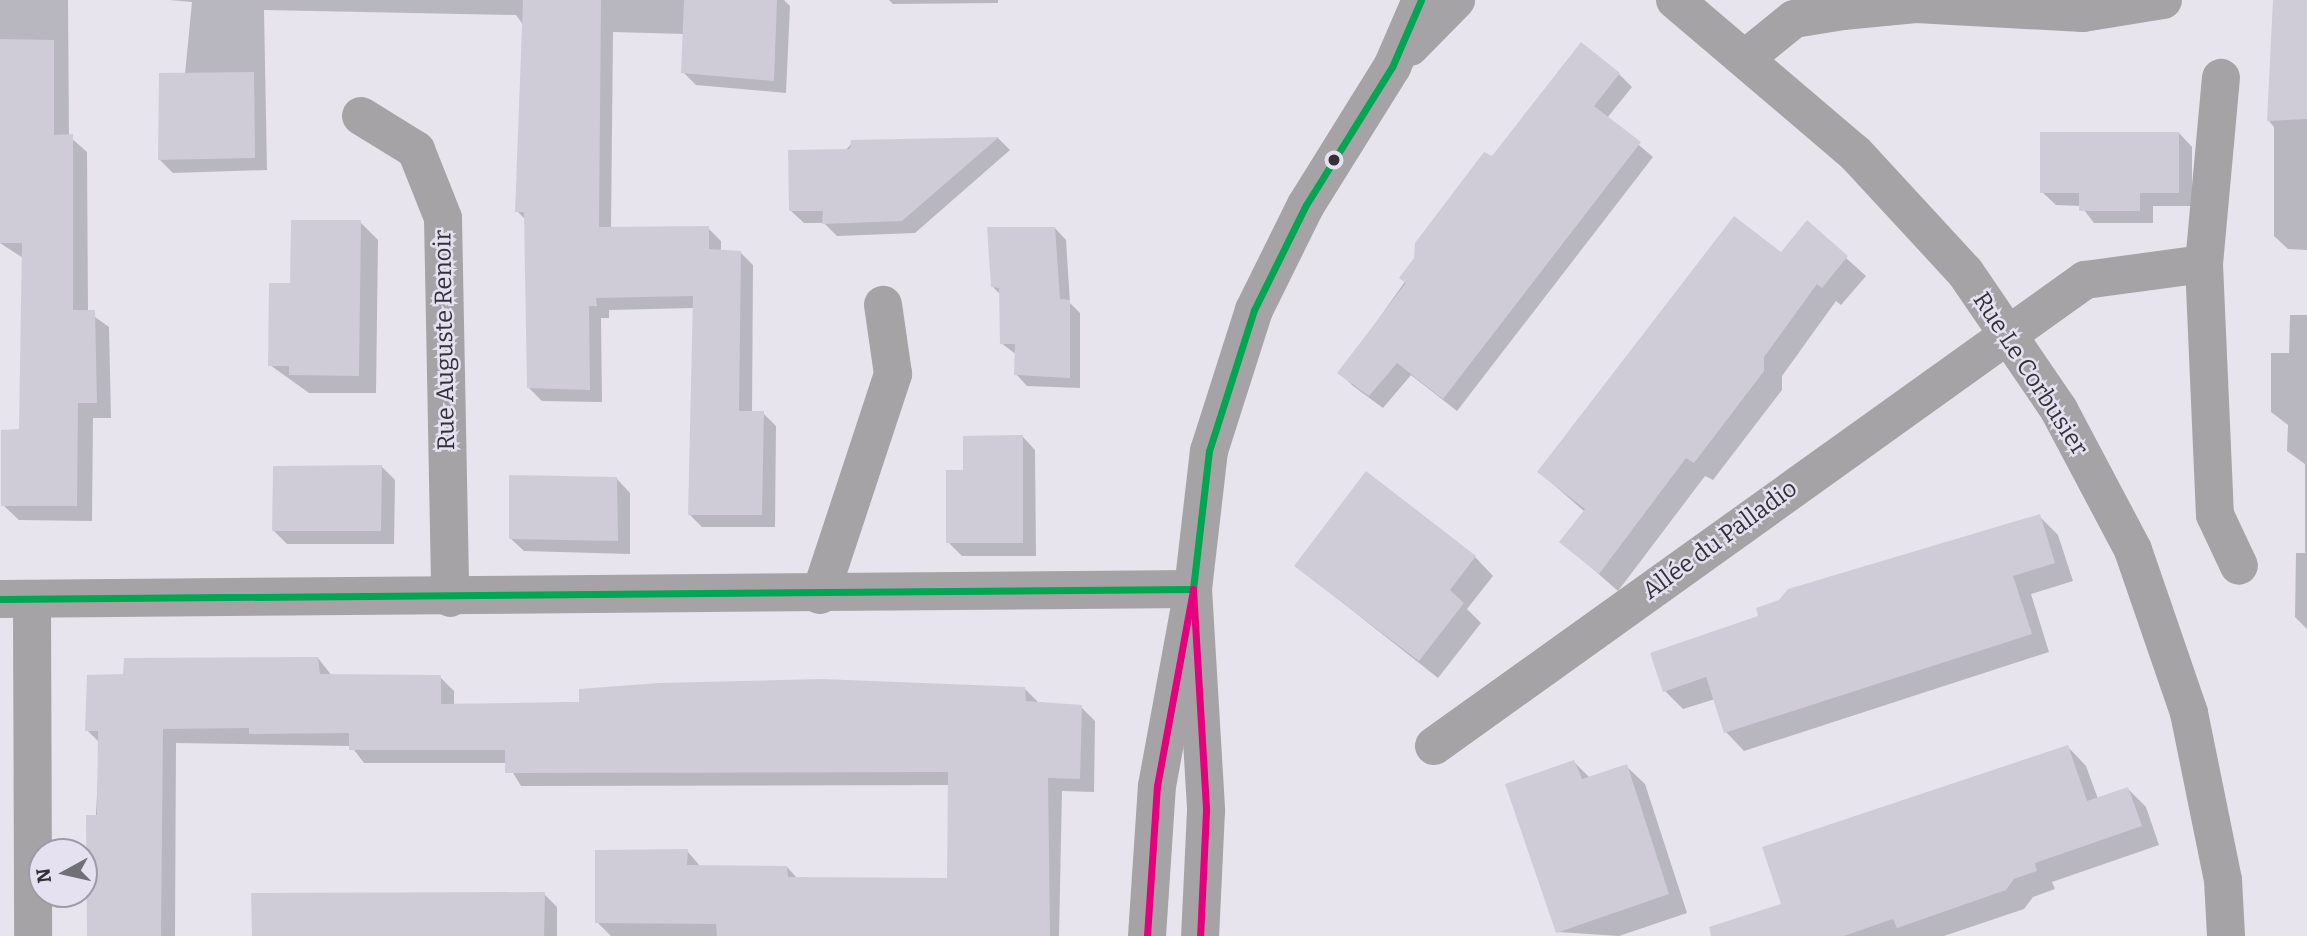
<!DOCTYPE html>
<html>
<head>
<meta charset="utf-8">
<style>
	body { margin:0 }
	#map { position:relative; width:2307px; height:936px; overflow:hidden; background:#e7e4ee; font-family:Bitter,serif }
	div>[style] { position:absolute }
	.shadow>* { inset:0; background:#0003 }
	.building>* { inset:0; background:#cfccd8 }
	.minor>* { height:38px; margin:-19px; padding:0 19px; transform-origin:19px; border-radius:19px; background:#a6a3a6 }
	.bus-1>* { height:7px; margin:-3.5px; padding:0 3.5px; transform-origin:3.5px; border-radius:3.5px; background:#00a651 }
	.bus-2>* { height:7px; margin:-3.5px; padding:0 3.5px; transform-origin:3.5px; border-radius:3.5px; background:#e5007d }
	.dots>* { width:19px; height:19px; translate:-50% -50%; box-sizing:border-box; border:4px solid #e6e1f1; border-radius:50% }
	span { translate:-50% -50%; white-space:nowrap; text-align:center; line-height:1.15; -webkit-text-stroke:5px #e6e1f1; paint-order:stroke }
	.street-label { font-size:24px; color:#333137 }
	.north { position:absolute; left:28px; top:838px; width:70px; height:70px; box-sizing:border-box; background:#e6e1f1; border:2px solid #9e9ba7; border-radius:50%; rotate:262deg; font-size:19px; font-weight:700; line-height:28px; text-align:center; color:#333137 }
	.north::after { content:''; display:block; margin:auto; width:24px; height:32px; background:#727077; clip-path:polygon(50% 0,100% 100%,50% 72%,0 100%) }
</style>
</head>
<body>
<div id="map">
	<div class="shadow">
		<div style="clip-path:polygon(0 0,68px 0,69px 136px,87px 152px,88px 312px,109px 327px,111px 418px,93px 418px,92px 521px,19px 520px,3px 505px,21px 431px,23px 258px,0 243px)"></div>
		<div style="clip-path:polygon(169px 0,784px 0,790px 6px,786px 93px,696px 85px,683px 72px,684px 34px,613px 32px,611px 229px,708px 228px,721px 241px,721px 251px,740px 252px,753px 265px,752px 413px,763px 413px,776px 426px,775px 527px,702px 527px,689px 514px,694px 308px,609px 310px,609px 318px,601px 318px,602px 402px,542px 401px,529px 388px,526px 220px,517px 211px,524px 26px,516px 15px,264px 10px,267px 170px,173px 173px,160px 160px,185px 74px,192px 2px)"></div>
		<div style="clip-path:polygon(889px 0,998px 0,998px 3px,893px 4px)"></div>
		<div style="clip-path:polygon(2275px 0,2307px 0,2307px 250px,2288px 249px,2274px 236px,2274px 127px,2269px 121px)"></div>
		<div style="clip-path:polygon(1619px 74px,1632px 87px,1607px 118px,1653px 157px,1457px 411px,1411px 375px,1383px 408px,1353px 386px,1340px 373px,1493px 158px)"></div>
		<div style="clip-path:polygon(2179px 133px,2192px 147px,2192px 206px,2153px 206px,2153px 223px,2094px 223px,2081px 206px,2056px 205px,2042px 192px)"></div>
		<div style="clip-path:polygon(998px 138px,1010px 150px,915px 233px,837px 236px,824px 223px,804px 223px,791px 211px,853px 142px)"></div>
		<div style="clip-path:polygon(360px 222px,378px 240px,376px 393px,309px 393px,270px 365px,292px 285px)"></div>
		<div style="clip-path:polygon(1807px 223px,1866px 276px,1841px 305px,1836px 301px,1782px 376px,1782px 390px,1713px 480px,1705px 476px,1618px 591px,1562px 542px,1585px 512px,1539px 472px,1781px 255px)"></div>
		<div style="clip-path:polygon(1055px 228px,1066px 240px,1070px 303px,1080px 313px,1080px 388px,1027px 386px,1016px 374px,1017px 355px,1001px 343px,1001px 295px,992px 286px)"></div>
		<div style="clip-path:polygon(2290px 315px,2307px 315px,2307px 629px,2295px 617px,2296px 553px,2305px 553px,2305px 464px,2287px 451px,2288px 425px,2271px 412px,2271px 353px,2289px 353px)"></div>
		<div style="clip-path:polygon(1022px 436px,1035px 450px,1036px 556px,962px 556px,948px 542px)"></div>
		<div style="clip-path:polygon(381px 466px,395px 480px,394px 544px,287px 544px,274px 531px)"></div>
		<div style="clip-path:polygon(617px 479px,630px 493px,630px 554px,524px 551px,510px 538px)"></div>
		<div style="clip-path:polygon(2039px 516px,2058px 535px,2073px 581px,2031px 594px,2049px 652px,1744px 751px,1726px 732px,1715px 699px,1683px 709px,1665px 691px)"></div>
		<div style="clip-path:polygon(1475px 557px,1493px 576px,1467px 609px,1481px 623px,1438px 678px,1296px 566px)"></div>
		<div style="clip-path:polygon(318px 658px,332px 676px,440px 677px,454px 691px,454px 706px,1024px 688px,1038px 702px,1081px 707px,1095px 721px,1094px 792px,1062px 791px,1059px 936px,611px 936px,597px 922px,687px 851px,701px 867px,787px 867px,798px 879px,948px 879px,950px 785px,521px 786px,507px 763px,364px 763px,351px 746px,176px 743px,175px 936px,89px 936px,100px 743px,87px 730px)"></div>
		<div style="clip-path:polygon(2068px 747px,2086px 766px,2098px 799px,2128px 789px,2146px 807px,2159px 845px,2052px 882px,2055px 889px,2033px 897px,2024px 909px,1944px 936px,1744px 936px,1783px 905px)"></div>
		<div style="clip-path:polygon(1574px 762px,1590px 778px,1626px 766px,1645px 784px,1687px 913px,1619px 936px,1558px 932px)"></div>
		<div style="clip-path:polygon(544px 894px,557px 907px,557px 936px,253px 936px)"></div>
	</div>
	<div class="building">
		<div style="clip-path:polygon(523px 0,601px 0,599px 227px,709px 226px,709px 249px,741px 251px,739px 411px,764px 411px,762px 515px,688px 515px,693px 296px,596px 298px,597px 306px,589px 306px,590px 390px,527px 388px,524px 212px,515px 212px)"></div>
		<div style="clip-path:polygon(684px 0,777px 0,774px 81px,681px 73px)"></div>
		<div style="clip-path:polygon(2273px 0,2307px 0,2307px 119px,2267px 121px)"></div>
		<div style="clip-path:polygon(0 39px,54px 40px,54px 135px,73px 134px,73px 310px,95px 310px,97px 403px,78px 403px,77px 506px,1px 506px,1px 430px,19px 429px,22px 243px,0 243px)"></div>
		<div style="clip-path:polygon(1581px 42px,1620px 73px,1594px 106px,1641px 142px,1443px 399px,1397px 363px,1369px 396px,1337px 373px,1406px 283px,1399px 278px,1414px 258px,1415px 243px,1484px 152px,1492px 156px)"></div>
		<div style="clip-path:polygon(254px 72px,255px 158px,158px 160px,159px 73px)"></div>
		<div style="clip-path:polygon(2040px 132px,2179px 132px,2179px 193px,2140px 193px,2140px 211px,2079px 211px,2079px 193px,2040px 193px)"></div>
		<div style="clip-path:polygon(999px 137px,902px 221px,822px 224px,823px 211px,789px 211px,788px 150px,850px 149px,851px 140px)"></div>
		<div style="clip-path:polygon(1734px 216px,1781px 252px,1807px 220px,1848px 256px,1822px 288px,1817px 284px,1764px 357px,1764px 371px,1694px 463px,1686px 458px,1599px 574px,1559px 542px,1585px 509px,1537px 472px)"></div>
		<div style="clip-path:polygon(291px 220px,361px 220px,359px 376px,289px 375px,289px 366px,268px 366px,269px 283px,290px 283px)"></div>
		<div style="clip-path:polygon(987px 227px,1055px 227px,1060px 299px,1070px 300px,1070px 378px,1014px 375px,1015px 344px,1000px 344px,999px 288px,991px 287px)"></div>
		<div style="clip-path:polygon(1023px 435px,1023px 543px,946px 543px,946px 470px,963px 470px,963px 436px)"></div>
		<div style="clip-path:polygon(382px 465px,381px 531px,272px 531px,273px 466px)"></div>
		<div style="clip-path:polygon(1366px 471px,1476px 556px,1450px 590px,1464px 603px,1419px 661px,1294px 566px)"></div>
		<div style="clip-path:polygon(509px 475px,617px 477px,618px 541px,509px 539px)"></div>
		<div style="clip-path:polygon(2040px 514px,2055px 563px,2013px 576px,2032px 634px,1724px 733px,1706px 677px,1663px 692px,1650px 653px,1758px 616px,1756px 608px,1779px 600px,1788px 589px)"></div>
		<div style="clip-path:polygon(318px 657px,320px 674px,441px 675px,441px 704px,579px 702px,579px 689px,659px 683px,821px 679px,1025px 687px,1026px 701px,1082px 705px,1080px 779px,1048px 778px,1050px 936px,717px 936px,716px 924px,595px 923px,595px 850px,688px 849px,687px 865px,787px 866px,788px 877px,947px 878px,948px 772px,505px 773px,505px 750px,349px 750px,349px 733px,249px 734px,249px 728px,163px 729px,161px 936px,87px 936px,86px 815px,97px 815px,98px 731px,85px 731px,87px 675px,123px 674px,124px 658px)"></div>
		<div style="clip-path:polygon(2068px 745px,2087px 801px,2128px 787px,2142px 826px,2035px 863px,2037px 871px,2014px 879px,2006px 890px,1897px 928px,1893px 919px,1844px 936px,1711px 936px,1709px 927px,1781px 904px,1762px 847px)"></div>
		<div style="clip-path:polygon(1574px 760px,1582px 779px,1627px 764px,1669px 894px,1556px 933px,1505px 784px)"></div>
		<div style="clip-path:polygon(545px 892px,544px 936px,252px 936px,251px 893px)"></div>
	</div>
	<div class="minor">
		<div style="left:1675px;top:0;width:236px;rotate:40.4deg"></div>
		<div style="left:1855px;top:153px;width:162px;rotate:47.3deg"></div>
		<div style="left:1965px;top:272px;width:167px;rotate:55.7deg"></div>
		<div style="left:2059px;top:410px;width:158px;rotate:62.1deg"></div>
		<div style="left:2133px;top:550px;width:172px;rotate:71deg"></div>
		<div style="left:2189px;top:713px;width:170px;rotate:78.5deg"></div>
		<div style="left:2223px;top:880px;width:56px;rotate:86.9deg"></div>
		<div style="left:1410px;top:47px;width:66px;rotate:-45.6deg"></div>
		<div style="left:1747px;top:57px;width:60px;rotate:-39deg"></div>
		<div style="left:1794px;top:19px;width:50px;rotate:-9.3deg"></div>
		<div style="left:1843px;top:11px;width:73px;rotate:-5.5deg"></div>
		<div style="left:1916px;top:4px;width:167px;rotate:3.1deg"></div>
		<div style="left:2083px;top:13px;width:81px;rotate:-9.2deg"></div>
		<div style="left:361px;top:116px;width:65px;rotate:31.7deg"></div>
		<div style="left:416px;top:150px;width:73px;rotate:68.3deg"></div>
		<div style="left:443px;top:218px;width:380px;rotate:88.9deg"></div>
		<div style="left:2204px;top:264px;width:187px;rotate:-84.8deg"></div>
		<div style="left:820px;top:595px;width:233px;rotate:-71.7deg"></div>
		<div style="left:893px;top:374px;width:70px;rotate:-98.2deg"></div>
		<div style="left:0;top:599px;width:1193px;rotate:-0.48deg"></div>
		<div style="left:1193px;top:589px;width:139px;rotate:-83.4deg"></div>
		<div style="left:1209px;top:451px;width:148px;rotate:-72.3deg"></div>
		<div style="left:1254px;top:310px;width:117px;rotate:-63.7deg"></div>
		<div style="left:1306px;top:205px;width:163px;rotate:-58.1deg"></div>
		<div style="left:1392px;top:67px;width:73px;rotate:-66.6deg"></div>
		<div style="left:32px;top:603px;width:333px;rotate:89.8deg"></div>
		<div style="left:1434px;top:746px;width:801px;rotate:-35.6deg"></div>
		<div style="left:2085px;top:280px;width:120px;rotate:-7.7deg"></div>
		<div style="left:2204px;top:264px;width:251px;rotate:87.5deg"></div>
		<div style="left:2215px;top:515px;width:56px;rotate:64.8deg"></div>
		<div style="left:1147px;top:936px;width:150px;rotate:-86.2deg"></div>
		<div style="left:1157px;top:786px;width:200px;rotate:-79.6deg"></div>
		<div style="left:1193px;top:589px;width:222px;rotate:86.6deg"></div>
		<div style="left:1206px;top:811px;width:125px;rotate:92.7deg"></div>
	</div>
	<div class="bus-1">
		<div style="left:0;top:599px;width:1193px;rotate:-0.48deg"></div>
		<div style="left:1193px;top:589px;width:139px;rotate:-83.4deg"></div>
		<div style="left:1209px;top:451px;width:148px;rotate:-72.3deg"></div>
		<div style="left:1254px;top:310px;width:117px;rotate:-63.7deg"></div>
		<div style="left:1306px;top:205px;width:163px;rotate:-58.1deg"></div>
		<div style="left:1392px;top:67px;width:73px;rotate:-66.6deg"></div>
	</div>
	<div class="bus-2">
		<div style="left:1147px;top:936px;width:150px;rotate:-86.2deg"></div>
		<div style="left:1157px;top:786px;width:200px;rotate:-79.6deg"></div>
		<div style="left:1193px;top:589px;width:222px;rotate:86.6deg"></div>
		<div style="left:1206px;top:811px;width:125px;rotate:92.7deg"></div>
	</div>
	<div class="dots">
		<div style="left:1334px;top:160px;background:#333137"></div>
	</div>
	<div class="street-label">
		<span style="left:445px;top:340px;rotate:-91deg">Rue Auguste Renoir</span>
		<span style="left:2030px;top:374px;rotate:57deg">Rue Le Corbusier</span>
		<span style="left:1720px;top:540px;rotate:-36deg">Allée du Palladio</span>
	</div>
	<div class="north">N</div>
</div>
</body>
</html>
